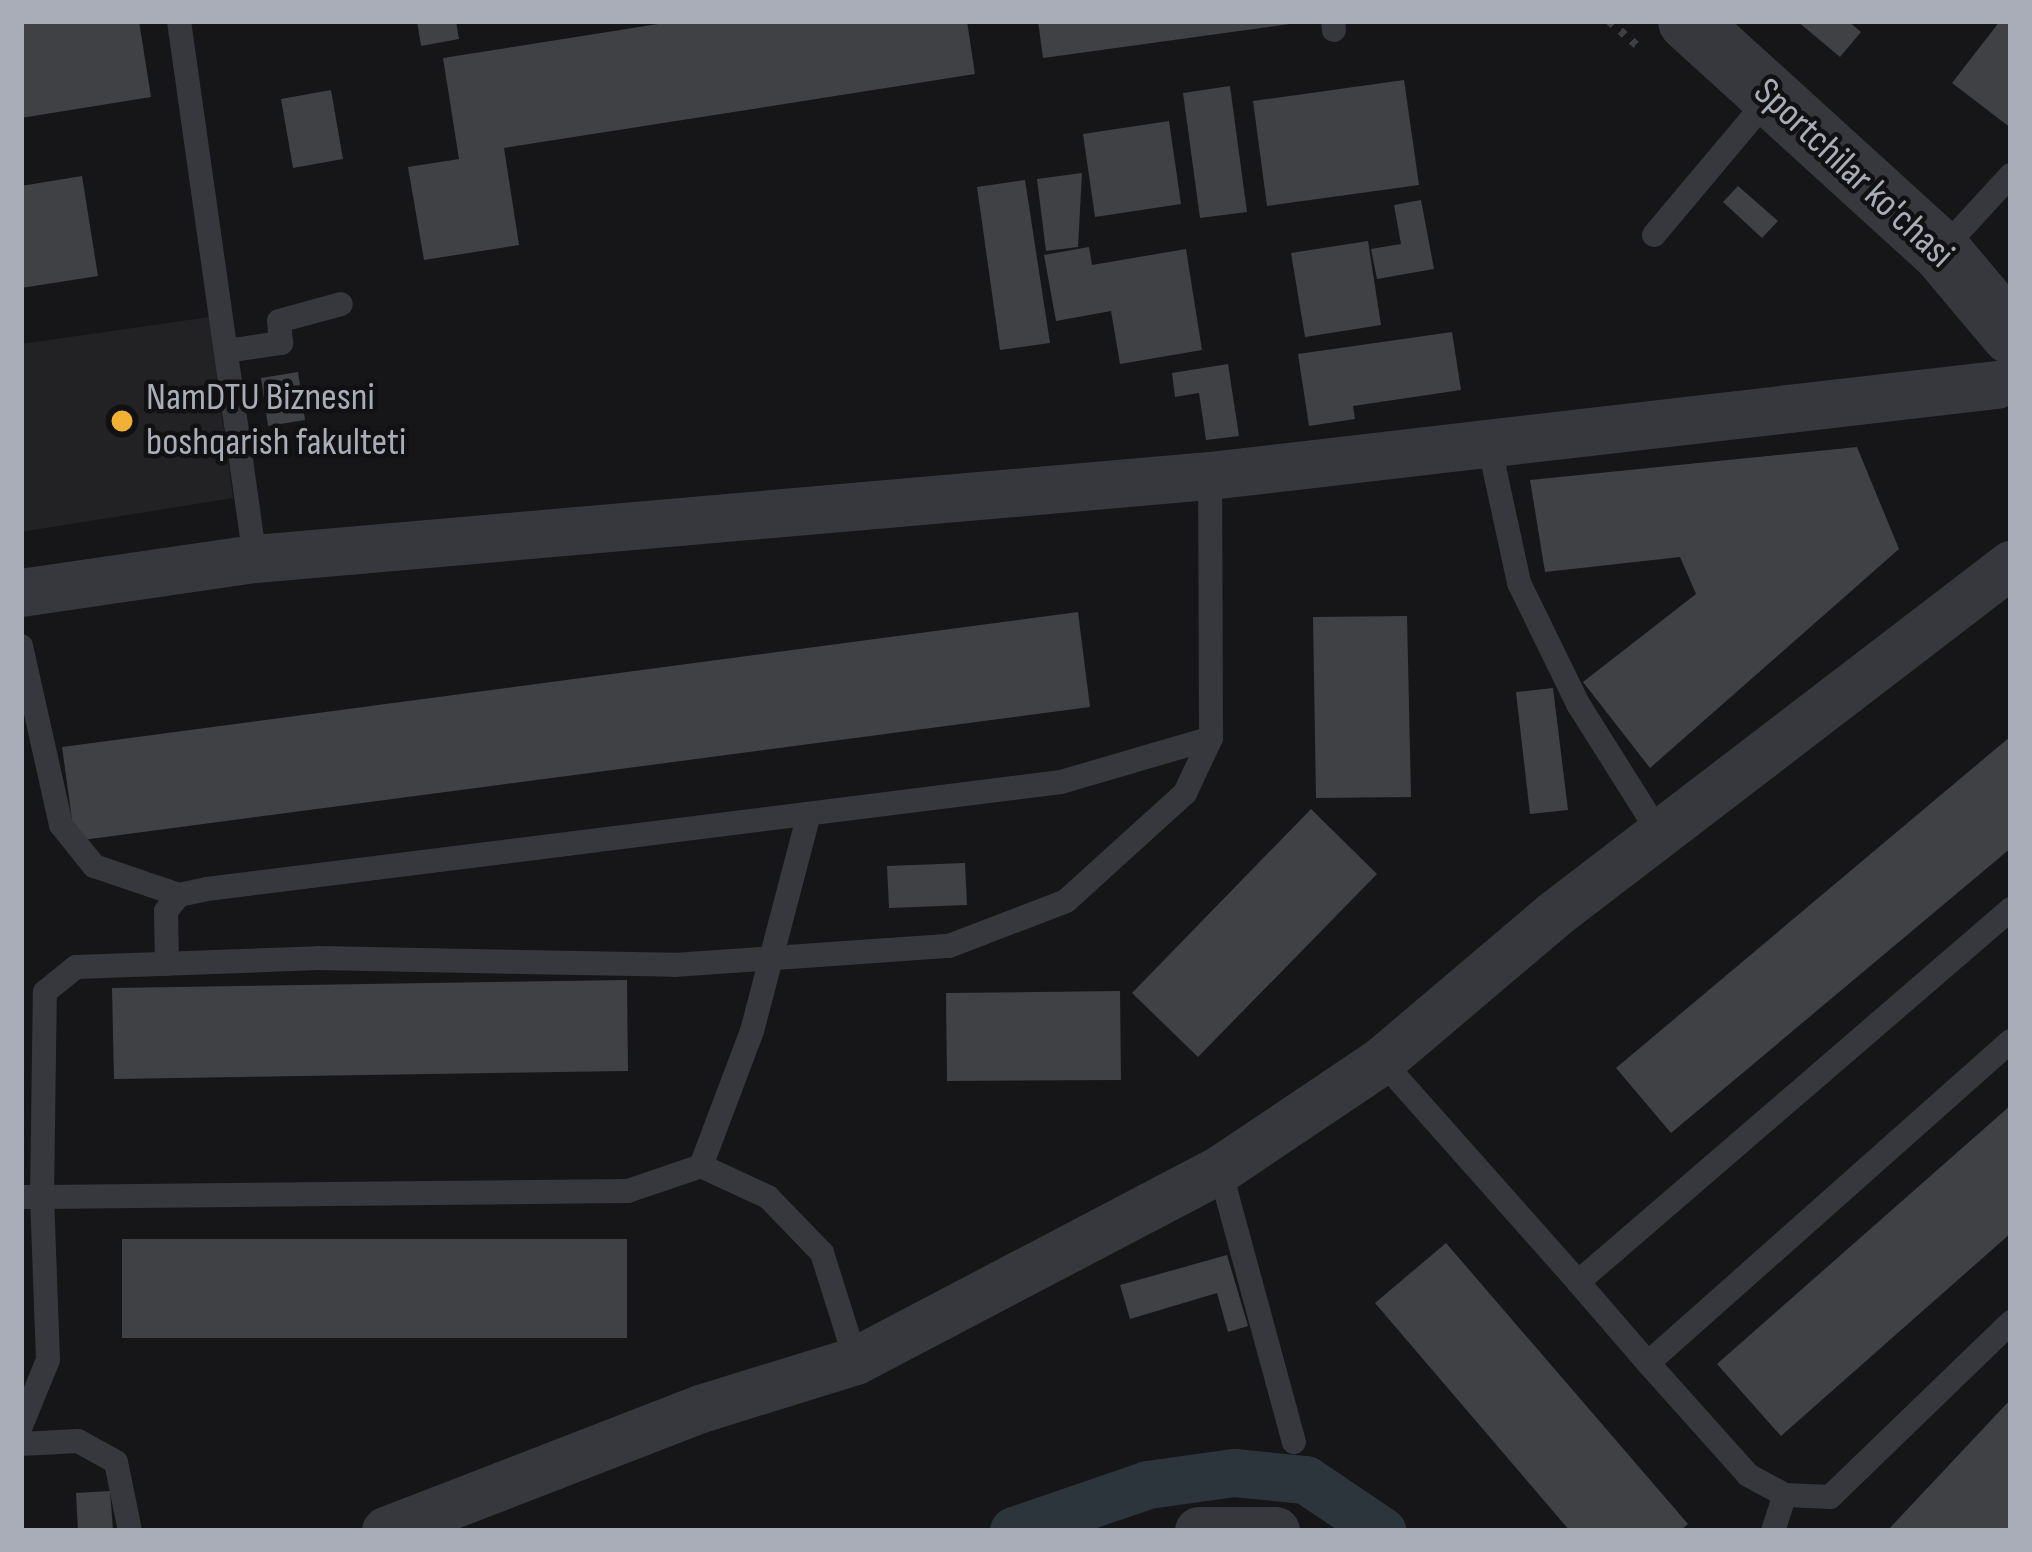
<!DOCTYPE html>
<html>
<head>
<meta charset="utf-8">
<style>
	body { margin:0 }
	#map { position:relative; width:2032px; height:1552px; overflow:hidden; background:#161618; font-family:"Sofia Sans Condensed",sans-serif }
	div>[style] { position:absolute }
	.built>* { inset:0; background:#222225 }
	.canal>* { height:48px; margin:-24px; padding:0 24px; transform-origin:24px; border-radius:24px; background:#2c353c }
	.building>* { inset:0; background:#404145 }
	.path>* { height:8px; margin-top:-4px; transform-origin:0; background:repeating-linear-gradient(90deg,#3d3f44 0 6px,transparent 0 15px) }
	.service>* { height:24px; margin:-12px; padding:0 12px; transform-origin:12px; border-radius:12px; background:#37383d }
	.minor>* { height:48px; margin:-24px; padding:0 24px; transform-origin:24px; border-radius:24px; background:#37383d }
	.tertiary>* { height:60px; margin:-30px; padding:0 30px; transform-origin:30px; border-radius:30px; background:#37383d }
	.dots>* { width:33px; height:33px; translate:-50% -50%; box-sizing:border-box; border:6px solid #111113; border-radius:50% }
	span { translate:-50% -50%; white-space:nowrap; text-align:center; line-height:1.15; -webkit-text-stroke:9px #111113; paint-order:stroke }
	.street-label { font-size:39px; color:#a8adb8 }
	.poi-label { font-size:39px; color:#a8adb8 }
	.left { translate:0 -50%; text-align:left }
	.frame { position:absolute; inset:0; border:24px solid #a8adb8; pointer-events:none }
</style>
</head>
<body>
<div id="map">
	<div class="built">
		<div style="clip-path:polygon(209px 317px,233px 498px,21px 532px,21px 344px)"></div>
	</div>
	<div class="canal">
		<div style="left:1014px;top:1531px;width:142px;rotate:-18.9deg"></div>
		<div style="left:1148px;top:1485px;width:87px;rotate:-7.9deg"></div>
		<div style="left:1234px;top:1473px;width:72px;rotate:5.6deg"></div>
		<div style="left:1306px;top:1480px;width:92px;rotate:33.9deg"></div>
	</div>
	<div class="building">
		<div style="clip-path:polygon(21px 21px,139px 21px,151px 97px,21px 118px)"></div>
		<div style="clip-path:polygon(417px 21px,456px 21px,459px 39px,421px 46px)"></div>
		<div style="clip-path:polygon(677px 21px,967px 21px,975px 74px,504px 148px,519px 245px,424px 260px,408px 167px,459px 159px,443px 58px)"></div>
		<div style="clip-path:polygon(1038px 21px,1290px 21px,1290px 24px,1043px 58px)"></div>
		<div style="clip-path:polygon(1797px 21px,1848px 21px,1861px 32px,1840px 57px)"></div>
		<div style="clip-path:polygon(2000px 21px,2011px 21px,2011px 128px,1952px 83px)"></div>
		<div style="clip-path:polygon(1404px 80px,1419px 185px,1267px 206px,1253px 101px)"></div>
		<div style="clip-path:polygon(1230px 86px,1247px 212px,1200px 218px,1183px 93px)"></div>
		<div style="clip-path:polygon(331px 90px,343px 159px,293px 168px,281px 99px)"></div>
		<div style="clip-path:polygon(1169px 121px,1181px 204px,1095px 217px,1083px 134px)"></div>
		<div style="clip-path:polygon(1082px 173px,1078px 247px,1046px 251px,1037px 179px)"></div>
		<div style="clip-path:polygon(82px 176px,98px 276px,21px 288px,21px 186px)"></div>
		<div style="clip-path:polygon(1025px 180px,1050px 343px,1000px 350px,977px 187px)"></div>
		<div style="clip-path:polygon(1738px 186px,1778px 221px,1762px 238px,1723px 202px)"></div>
		<div style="clip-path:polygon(1421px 200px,1434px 269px,1377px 279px,1371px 249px,1401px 244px,1394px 205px)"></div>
		<div style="clip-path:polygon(1368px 241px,1381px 325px,1305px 337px,1291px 253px)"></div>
		<div style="clip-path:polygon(1089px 247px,1092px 265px,1186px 249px,1202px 350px,1120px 364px,1111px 311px,1056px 321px,1044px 255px)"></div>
		<div style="clip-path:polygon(1452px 332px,1461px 390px,1353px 406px,1355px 419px,1309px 426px,1298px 354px)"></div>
		<div style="clip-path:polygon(1228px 364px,1239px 436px,1206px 440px,1199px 393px,1175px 397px,1172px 373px)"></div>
		<div style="clip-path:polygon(298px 372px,305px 420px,268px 426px,261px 378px)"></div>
		<div style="clip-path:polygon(1857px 447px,1899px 549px,1650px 768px,1583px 682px,1696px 594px,1680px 557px,1545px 572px,1530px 480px)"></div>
		<div style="clip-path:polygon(1078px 612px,1090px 707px,75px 841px,62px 747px)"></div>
		<div style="clip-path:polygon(1407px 616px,1411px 797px,1316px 798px,1313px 617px)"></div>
		<div style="clip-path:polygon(1553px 688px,1568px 810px,1530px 814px,1516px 692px)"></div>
		<div style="clip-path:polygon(2011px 736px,2011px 848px,1671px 1133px,1616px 1068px)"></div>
		<div style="clip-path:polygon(1311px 809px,1377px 874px,1198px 1057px,1132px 993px)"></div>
		<div style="clip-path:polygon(965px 863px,967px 905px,889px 908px,887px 866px)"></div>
		<div style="clip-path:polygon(627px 980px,628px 1071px,114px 1079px,112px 988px)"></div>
		<div style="clip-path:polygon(1120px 991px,1121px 1080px,947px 1081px,946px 993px)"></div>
		<div style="clip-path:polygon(2011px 1105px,2011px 1233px,1781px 1436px,1717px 1364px)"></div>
		<div style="clip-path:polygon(122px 1239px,627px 1239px,627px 1338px,122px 1338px)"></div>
		<div style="clip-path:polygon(1446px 1243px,1688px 1524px,1680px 1531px,1570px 1531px,1375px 1303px)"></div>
		<div style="clip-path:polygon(1227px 1255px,1248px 1326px,1228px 1332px,1217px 1293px,1130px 1319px,1120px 1285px)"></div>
		<div style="clip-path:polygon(2011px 1399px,2011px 1531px,1887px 1531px)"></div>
		<div style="clip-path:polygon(110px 1491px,113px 1531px,78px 1531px,76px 1493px)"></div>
	</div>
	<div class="path">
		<div style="left:1609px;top:21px;width:41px;rotate:41.1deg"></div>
	</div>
	<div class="service">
		<div style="left:179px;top:21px;width:543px;rotate:81.96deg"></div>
		<div style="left:1333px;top:21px;width:9px;rotate:84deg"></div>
		<div style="left:1654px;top:235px;width:179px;rotate:-50deg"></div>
		<div style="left:1941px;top:251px;width:103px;rotate:-47.4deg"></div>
		<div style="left:226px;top:351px;width:56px;rotate:-8.3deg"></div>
		<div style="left:281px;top:343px;width:22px;rotate:-95deg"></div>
		<div style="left:279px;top:321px;width:64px;rotate:-15.3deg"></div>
		<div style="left:1489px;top:444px;width:142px;rotate:77.8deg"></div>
		<div style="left:1519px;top:583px;width:135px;rotate:64deg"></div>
		<div style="left:1578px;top:704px;width:154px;rotate:57.8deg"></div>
		<div style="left:21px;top:646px;width:183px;rotate:77.4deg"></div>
		<div style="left:61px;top:825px;width:53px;rotate:51.2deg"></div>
		<div style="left:94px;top:866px;width:90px;rotate:18.8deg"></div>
		<div style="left:167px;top:964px;width:53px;rotate:-91.1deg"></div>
		<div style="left:166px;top:911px;width:21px;rotate:-51deg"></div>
		<div style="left:179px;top:895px;width:29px;rotate:-12deg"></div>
		<div style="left:207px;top:889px;width:861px;rotate:-7.14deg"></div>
		<div style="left:1061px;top:782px;width:156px;rotate:-16.3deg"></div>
		<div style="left:1211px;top:738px;width:262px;rotate:-90.2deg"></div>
		<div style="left:1382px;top:1061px;width:295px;rotate:48.4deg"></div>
		<div style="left:1578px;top:1282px;width:572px;rotate:-40.74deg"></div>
		<div style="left:701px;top:1166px;width:74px;rotate:24.8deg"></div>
		<div style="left:768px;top:1197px;width:78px;rotate:46deg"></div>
		<div style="left:822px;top:1253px;width:113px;rotate:72.5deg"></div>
		<div style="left:1220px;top:1170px;width:282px;rotate:74.8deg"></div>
		<div style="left:21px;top:1197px;width:21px"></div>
		<div style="left:42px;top:1197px;width:205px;rotate:-89.2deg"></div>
		<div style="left:45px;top:992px;width:40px;rotate:-39deg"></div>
		<div style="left:76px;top:967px;width:242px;rotate:-2.1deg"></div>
		<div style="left:318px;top:958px;width:356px;rotate:1.1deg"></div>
		<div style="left:674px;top:965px;width:276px;rotate:-4deg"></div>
		<div style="left:949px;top:946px;width:125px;rotate:-21deg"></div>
		<div style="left:1066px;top:901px;width:161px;rotate:-42.2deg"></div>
		<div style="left:1185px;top:793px;width:61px;rotate:-64.7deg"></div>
		<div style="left:1578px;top:1282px;width:107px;rotate:49.2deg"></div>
		<div style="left:1648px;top:1363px;width:485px;rotate:-41.6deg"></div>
		<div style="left:1648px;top:1363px;width:150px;rotate:48.2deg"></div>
		<div style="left:1748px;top:1475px;width:42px;rotate:28.4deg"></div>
		<div style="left:1785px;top:1495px;width:45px;rotate:2.5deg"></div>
		<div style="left:1830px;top:1497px;width:252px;rotate:-44deg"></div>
		<div style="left:21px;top:1426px;width:71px;rotate:-67.8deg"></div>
		<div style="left:48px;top:1360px;width:163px;rotate:-92.1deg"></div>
		<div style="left:42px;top:1197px;width:586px;rotate:-0.59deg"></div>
		<div style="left:628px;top:1191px;width:77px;rotate:-18.9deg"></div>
		<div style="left:701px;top:1166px;width:144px;rotate:-69.3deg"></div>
		<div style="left:752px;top:1031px;width:220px;rotate:-75.3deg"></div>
		<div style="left:21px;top:1444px;width:57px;rotate:-3deg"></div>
		<div style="left:78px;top:1441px;width:43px;rotate:28.9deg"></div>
		<div style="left:116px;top:1462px;width:70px;rotate:78.5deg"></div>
		<div style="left:1773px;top:1531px;width:38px;rotate:-72deg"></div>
	</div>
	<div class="minor">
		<div style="left:21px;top:593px;width:236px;rotate:-8.3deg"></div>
		<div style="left:255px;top:559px;width:959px;rotate:-4.97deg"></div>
		<div style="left:1210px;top:476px;width:792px;rotate:-6.6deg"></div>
		<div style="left:386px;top:1531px;width:338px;rotate:-21.2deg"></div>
		<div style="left:701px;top:1409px;width:162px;rotate:-17.2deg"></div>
		<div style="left:856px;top:1361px;width:411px;rotate:-27.7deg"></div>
		<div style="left:1220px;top:1170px;width:195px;rotate:-33.9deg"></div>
		<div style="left:1382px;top:1061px;width:226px;rotate:-40.3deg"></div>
		<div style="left:1554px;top:915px;width:576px;rotate:-37.45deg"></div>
		<div style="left:1199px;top:1531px;width:77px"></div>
	</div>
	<div class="tertiary">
		<div style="left:1688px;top:21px;width:342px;rotate:42.3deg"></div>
		<div style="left:1941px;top:251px;width:109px;rotate:49.9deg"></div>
	</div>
	<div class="dots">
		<div style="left:122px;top:421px;background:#f2b134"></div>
	</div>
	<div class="street-label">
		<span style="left:1853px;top:174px;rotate:43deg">Sportchilar ko'chasi</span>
	</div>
	<div class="poi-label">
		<span class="left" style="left:146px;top:421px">NamDTU Biznesni<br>boshqarish fakulteti</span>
	</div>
	<div class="frame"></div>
</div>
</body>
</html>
